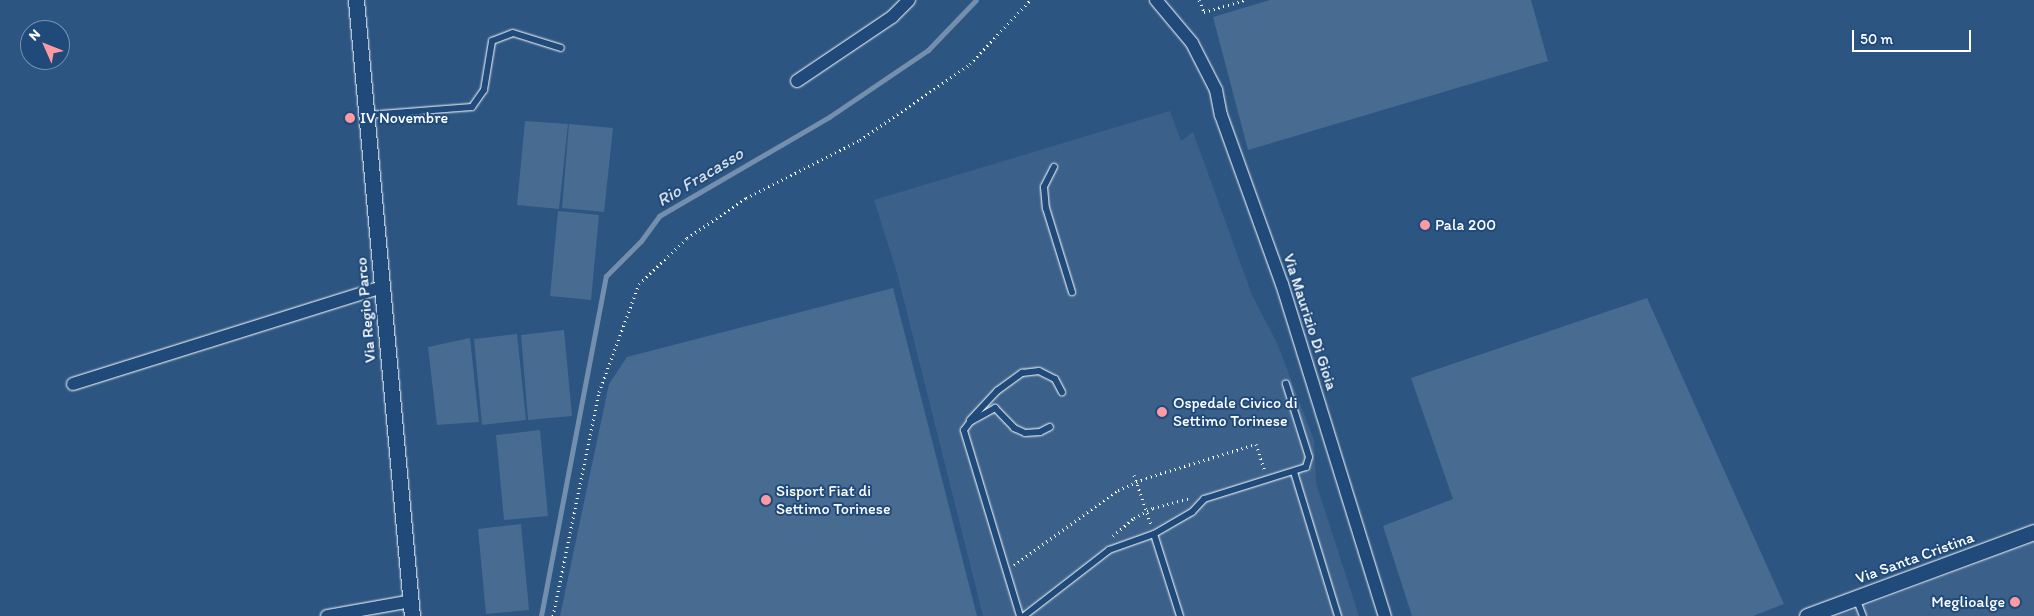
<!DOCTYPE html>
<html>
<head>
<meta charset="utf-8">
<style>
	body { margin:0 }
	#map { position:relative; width:2034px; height:616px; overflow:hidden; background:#2c5582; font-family:Itim,sans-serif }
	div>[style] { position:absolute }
	.built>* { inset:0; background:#3b618b }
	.green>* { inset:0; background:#486b92 }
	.stream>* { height:5px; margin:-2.5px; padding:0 2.5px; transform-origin:2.5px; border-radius:2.5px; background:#748fad }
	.path>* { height:3px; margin-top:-1.5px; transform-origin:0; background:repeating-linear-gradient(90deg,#fff 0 1px,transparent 0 5px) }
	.roads { filter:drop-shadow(0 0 1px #fff) drop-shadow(0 0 1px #fff) }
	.service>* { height:6px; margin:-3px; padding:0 3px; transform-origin:3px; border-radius:3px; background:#1f4a7a }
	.minor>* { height:12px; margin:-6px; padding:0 6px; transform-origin:6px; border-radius:6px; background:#1f4a7a }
	.tertiary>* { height:15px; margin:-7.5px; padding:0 7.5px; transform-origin:7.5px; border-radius:7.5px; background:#1f4a7a }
	.dots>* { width:14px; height:14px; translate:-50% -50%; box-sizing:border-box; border:2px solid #1f4a7a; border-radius:50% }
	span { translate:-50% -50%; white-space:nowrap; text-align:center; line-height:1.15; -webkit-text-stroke:4px #1f4a7a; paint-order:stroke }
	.poi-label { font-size:16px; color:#fff }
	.left { translate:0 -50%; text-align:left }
	.right { translate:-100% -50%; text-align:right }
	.street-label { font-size:16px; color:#fff }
	.water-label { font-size:18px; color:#d5dde6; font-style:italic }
	.north { position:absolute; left:20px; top:20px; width:50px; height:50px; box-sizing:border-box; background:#1f4a7a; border:1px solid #7992af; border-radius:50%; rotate:314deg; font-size:14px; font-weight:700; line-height:20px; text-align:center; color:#fff }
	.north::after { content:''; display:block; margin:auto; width:18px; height:22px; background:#ff9aa2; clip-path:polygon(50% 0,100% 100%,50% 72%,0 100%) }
	.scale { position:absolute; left:1852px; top:30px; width:119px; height:22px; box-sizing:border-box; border:2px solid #fff; border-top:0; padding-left:6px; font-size:15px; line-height:18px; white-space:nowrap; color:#fff; -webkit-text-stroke:4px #1f4a7a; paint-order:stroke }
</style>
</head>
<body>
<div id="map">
	<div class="built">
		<div style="clip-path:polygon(1170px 111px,1181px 141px,1193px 132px,1252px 295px,1277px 343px,1314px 440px,1316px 483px,1359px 616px,983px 616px,897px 273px,874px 200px)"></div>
		<div style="clip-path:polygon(2034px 542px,2034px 616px,1838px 616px)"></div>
	</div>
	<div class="green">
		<div style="clip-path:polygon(1270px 0,1531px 0,1548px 61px,1248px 150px,1213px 17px)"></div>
		<div style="clip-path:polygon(525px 121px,568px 124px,559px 209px,517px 205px)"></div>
		<div style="clip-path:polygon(569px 124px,613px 128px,604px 212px,562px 208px)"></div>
		<div style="clip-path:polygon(558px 211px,599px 215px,591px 300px,550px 296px)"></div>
		<div style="clip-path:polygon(893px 288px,977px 616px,560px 616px,609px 384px,627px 357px)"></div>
		<div style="clip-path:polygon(1647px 298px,1784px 604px,1753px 616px,1412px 616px,1383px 526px,1453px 499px,1411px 378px)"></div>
		<div style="clip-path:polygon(564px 330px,572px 416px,528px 420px,521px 335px)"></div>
		<div style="clip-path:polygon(517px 334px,526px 420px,482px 425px,474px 339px)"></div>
		<div style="clip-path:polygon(470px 338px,479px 422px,437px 425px,428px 347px)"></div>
		<div style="clip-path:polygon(540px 430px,548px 516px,504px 520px,496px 435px)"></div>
		<div style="clip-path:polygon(521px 524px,529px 610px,486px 614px,478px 529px)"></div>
	</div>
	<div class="stream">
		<div style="left:541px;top:616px;width:346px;rotate:-79.2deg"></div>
		<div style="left:606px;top:276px;width:49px;rotate:-45deg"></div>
		<div style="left:641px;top:241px;width:31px;rotate:-54deg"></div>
		<div style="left:659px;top:216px;width:197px;rotate:-30.2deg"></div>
		<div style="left:829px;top:117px;width:120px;rotate:-34.1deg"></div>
		<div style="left:928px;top:50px;width:69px;rotate:-46.2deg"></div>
	</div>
	<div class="path">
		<div style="left:1199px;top:0;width:13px;rotate:67deg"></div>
		<div style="left:1204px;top:12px;width:43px;rotate:-16.3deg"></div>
		<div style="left:1134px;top:475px;width:52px;rotate:70.9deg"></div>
		<div style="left:1113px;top:536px;width:28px;rotate:-41deg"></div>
		<div style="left:1134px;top:518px;width:21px;rotate:-28deg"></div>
		<div style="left:1153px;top:508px;width:39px;rotate:-15deg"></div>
		<div style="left:1014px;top:565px;width:128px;rotate:-35.8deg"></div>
		<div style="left:1118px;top:490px;width:30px;rotate:-23deg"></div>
		<div style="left:1146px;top:478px;width:115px;rotate:-17.2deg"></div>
		<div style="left:1256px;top:444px;width:28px;rotate:72deg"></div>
		<div style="left:553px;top:616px;width:229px;rotate:-78.4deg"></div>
		<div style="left:599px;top:392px;width:115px;rotate:-69.7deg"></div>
		<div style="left:639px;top:284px;width:66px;rotate:-43.8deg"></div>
		<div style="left:687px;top:238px;width:71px;rotate:-34.1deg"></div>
		<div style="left:746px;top:198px;width:128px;rotate:-27deg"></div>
		<div style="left:860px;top:140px;width:134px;rotate:-34.6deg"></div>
		<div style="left:970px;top:64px;width:88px;rotate:-46.8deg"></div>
	</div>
	<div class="roads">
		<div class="service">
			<div style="left:368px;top:115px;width:104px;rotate:-4.4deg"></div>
			<div style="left:472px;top:107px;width:21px;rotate:-55deg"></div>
			<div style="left:484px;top:90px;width:50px;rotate:-80.7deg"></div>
			<div style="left:492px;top:41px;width:22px;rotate:-21deg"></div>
			<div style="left:513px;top:33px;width:50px;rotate:17.4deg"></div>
			<div style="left:1054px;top:167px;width:22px;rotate:117deg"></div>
			<div style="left:1044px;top:187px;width:21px;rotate:85deg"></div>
			<div style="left:1046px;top:208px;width:88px;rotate:72.8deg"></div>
			<div style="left:970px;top:420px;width:40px;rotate:-47deg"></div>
			<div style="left:997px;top:391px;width:31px;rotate:-36deg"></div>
			<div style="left:1022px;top:373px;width:17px;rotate:-7deg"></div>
			<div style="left:1039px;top:371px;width:18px;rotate:27deg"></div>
			<div style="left:1055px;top:379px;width:15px;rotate:62deg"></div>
			<div style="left:1294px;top:472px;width:151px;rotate:73deg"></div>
			<div style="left:1856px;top:598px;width:19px;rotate:69deg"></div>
			<div style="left:1020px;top:616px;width:194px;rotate:-106.8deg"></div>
			<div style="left:964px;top:430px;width:10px;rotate:-53deg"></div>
			<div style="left:970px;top:422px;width:29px;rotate:-29deg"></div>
			<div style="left:995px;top:408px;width:28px;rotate:46deg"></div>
			<div style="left:1014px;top:428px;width:12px;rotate:24deg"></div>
			<div style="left:1025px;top:433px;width:15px;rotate:-4deg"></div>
			<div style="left:1040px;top:432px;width:11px;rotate:-27deg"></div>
			<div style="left:1024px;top:616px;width:108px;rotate:-37.8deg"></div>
			<div style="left:1109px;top:550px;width:48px;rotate:-19.6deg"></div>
			<div style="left:1180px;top:616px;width:86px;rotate:-107.6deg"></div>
			<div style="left:1154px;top:534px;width:44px;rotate:-30.1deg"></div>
			<div style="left:1192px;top:512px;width:18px;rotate:-47deg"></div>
			<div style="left:1204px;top:499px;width:107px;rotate:-17.4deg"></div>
			<div style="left:1306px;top:467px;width:10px;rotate:-73deg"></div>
			<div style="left:1309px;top:457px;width:77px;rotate:-107.5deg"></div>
		</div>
		<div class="minor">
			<div style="left:1156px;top:0;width:56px;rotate:50.1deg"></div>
			<div style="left:1192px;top:43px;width:53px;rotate:62.9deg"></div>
			<div style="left:1216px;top:90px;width:25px;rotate:79deg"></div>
			<div style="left:1221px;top:115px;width:180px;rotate:70.2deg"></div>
			<div style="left:1282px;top:284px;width:348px;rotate:72.8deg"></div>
			<div style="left:797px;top:81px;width:115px;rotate:-34deg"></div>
			<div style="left:892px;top:17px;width:24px;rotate:-45deg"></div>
			<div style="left:73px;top:384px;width:324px;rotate:-17.4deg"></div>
			<div style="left:327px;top:616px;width:85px;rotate:-10.1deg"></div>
		</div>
		<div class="tertiary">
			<div style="left:356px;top:0;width:619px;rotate:84.81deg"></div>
			<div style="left:1807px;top:616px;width:242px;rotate:-20.3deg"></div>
		</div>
	</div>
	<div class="dots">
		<div style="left:350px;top:118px;background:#ff9aa2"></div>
		<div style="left:1425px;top:225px;background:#ff9aa2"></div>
		<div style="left:1162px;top:412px;background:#ff9aa2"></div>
		<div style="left:766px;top:500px;background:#ff9aa2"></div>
		<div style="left:2015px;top:602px;background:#ff9aa2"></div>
	</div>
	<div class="poi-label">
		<span class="left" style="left:360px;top:118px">IV Novembre</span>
		<span class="left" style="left:1435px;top:225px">Pala 200</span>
		<span class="left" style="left:1173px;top:412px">Ospedale Civico di<br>Settimo Torinese</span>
		<span class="left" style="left:776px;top:500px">Sisport Fiat di<br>Settimo Torinese</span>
		<span class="right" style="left:2005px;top:602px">Meglioalge</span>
	</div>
	<div class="street-label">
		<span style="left:366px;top:310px;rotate:-95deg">Via Regio Parco</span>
		<span style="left:1310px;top:322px;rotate:72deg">Via Maurizio Di Gioia</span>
		<span style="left:1915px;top:558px;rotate:-20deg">Via Santa Cristina</span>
	</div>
	<div class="water-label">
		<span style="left:700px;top:177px;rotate:-31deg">Rio Fracasso</span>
	</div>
	<div class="north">N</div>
	<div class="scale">50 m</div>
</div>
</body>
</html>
